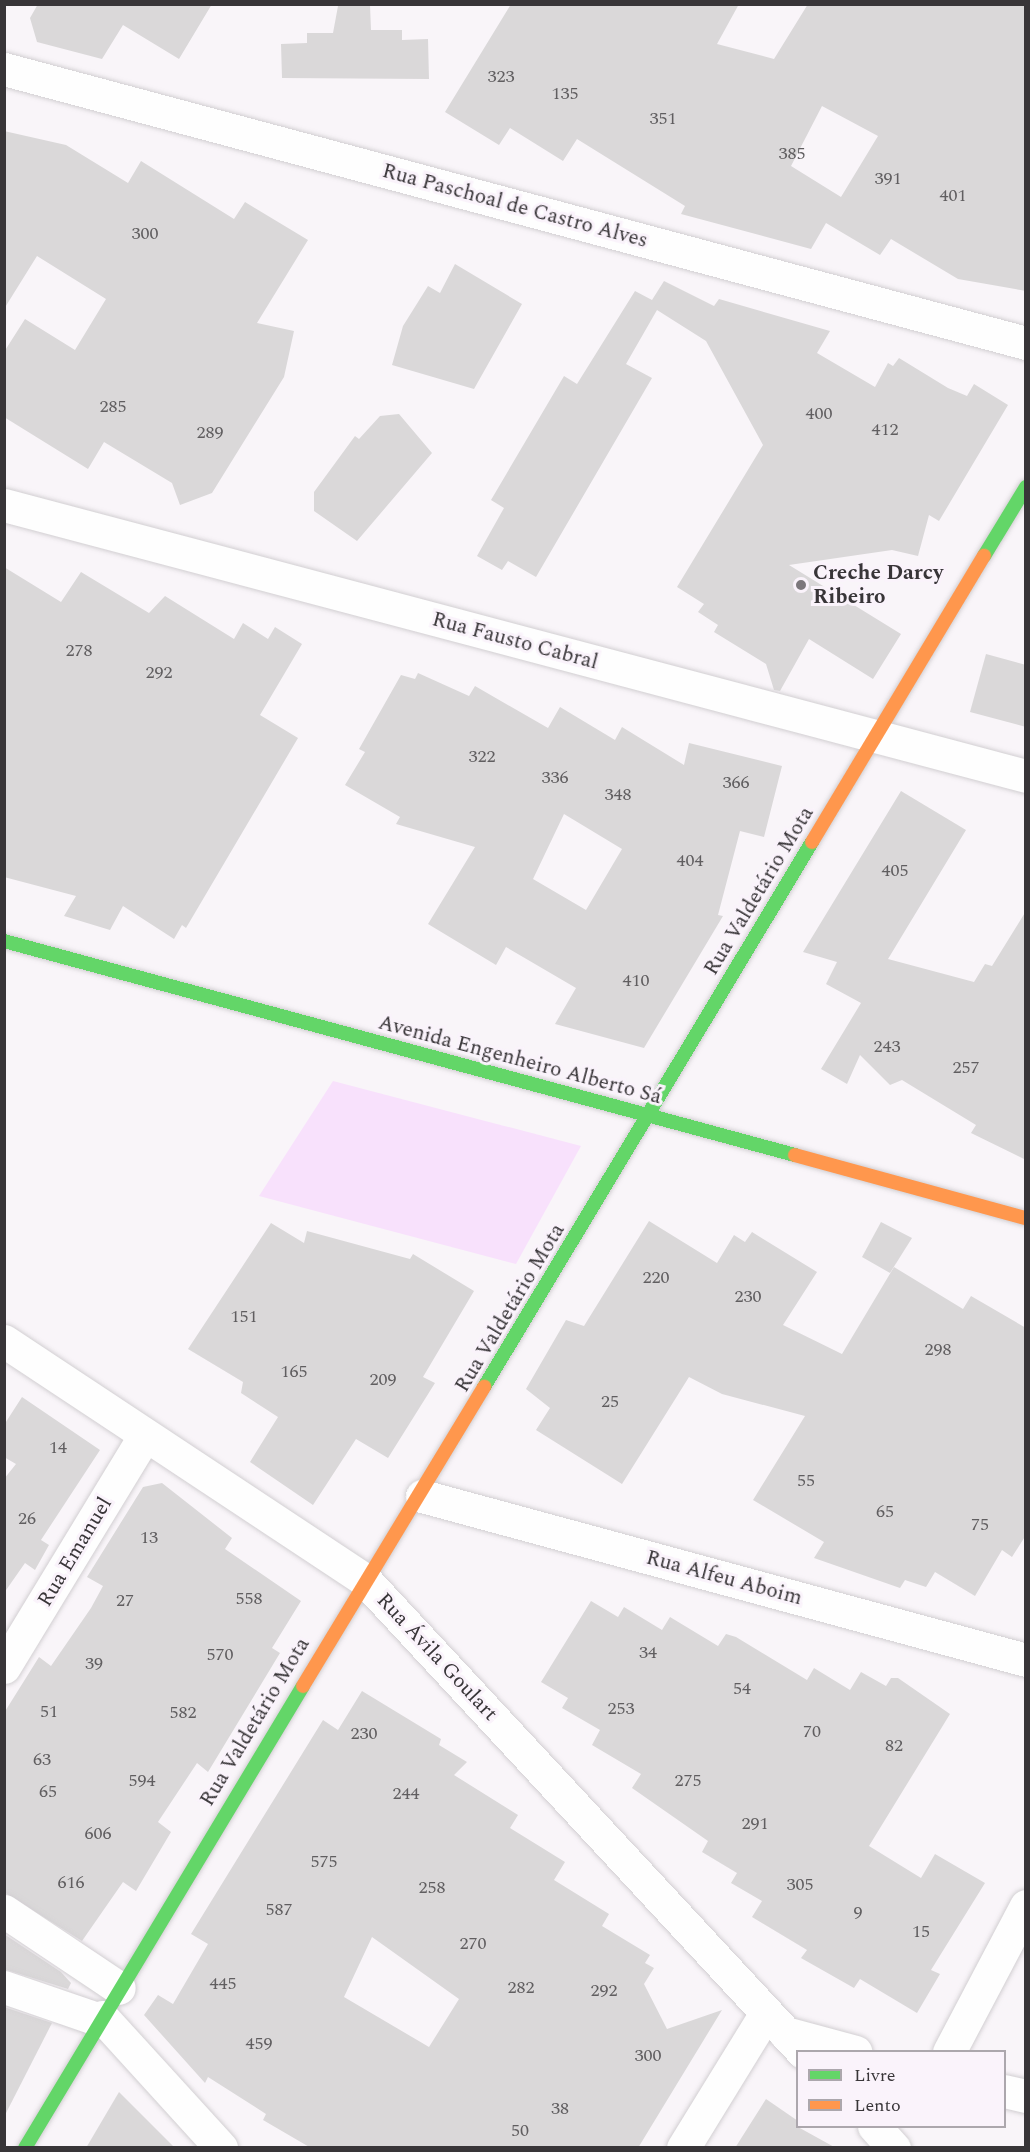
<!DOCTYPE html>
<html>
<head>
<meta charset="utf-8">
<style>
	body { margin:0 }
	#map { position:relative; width:1030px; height:2152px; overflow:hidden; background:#f9f5f9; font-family:Spectral,serif }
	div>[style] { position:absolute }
	.green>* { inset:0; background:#f8e1fc }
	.building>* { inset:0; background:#dad8d9 }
	.roads { filter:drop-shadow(0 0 2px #d2cfd2) drop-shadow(0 0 2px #d2cfd2) }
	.street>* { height:33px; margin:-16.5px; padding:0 16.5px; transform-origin:16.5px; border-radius:16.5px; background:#fefefe }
	.fast>* { height:14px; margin:-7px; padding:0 7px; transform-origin:7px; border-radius:7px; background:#63d668 }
	.slow>* { height:14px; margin:-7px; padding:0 7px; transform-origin:7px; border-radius:7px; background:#ff974d }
	.dots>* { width:16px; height:16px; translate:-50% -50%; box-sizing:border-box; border:3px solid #faf3fb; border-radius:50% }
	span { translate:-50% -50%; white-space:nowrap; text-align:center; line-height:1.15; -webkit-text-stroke:6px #faf3fb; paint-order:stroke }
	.number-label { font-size:18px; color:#605e60 }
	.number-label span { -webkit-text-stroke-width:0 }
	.street-label { font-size:21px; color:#383538 }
	.poi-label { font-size:21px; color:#383538; font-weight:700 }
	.left { translate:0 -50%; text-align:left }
	.frame { position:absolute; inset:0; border:6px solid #383538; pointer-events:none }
	.legend { position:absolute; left:796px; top:2050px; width:210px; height:78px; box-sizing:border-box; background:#faf3fb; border:2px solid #aca7ad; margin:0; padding:8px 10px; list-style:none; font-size:18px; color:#383538 }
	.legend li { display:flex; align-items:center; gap:12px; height:30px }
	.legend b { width:30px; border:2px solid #aca7ad }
</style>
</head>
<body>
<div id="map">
	<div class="green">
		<div style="clip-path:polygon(333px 1081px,581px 1146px,516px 1264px,259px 1196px)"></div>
	</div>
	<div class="building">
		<div style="clip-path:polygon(38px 4px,212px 4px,179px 59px,123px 25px,102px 59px,37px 42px,30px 18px)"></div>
		<div style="clip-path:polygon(evenodd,511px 4px,739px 4px,717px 44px,774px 59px,808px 4px,1026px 4px,1026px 291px,958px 279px,891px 239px,880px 255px,826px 223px,811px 249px,681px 214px,685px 206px,577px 139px,563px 161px,510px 128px,499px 145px,445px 112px,511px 4px,822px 106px,878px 136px,841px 197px,791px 166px,822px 106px)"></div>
		<div style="clip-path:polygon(370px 5px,371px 30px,402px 30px,402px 40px,428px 39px,429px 79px,282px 78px,281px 44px,307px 43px,307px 33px,333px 33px,338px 6px)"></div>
		<div style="clip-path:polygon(4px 131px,66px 145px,128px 183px,141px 161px,234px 219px,245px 202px,308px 240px,257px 323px,294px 331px,284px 377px,212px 493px,180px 505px,172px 483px,104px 442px,88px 469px,4px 417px,4px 352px,25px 319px,75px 350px,106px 299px,37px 256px,4px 309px)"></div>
		<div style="clip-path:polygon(455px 264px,522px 304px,474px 389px,392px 365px,403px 326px,428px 286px,440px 293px)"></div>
		<div style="clip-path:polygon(664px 281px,714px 306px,719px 299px,830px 331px,817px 353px,875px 387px,888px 363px,893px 366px,899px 358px,948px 388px,967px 396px,974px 384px,1008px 405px,939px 521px,929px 515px,918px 556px,892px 550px,789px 565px,901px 634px,873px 679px,809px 639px,780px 691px,774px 690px,766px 664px,714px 632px,718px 625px,698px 612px,704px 604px,677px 587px,763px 445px,706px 341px,657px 310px,626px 364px,652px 378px,536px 577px,508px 561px,502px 570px,477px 556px,504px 508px,491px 500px,564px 376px,577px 384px,635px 291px,652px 300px)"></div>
		<div style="clip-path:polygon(399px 414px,432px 453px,357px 541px,314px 511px,314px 492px,355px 436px,359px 439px,380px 416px)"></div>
		<div style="clip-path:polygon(4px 567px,61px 602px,81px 572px,149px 613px,165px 596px,234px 639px,243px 623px,268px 639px,275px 627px,302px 644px,260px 715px,298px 738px,186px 928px,182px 925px,174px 939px,123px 906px,110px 930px,64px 916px,76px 896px,4px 877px)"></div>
		<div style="clip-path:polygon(986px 654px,1026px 665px,1026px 727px,970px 712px)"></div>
		<div style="clip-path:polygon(evenodd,418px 673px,469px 696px,475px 686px,548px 728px,560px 707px,615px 740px,622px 727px,684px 765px,689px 743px,782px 766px,764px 837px,740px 831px,718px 915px,723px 916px,644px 1048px,555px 1024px,576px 988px,506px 947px,496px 965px,428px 924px,475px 847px,396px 824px,400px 817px,345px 785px,365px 752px,359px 749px,401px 675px,415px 679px,418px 673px,564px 814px,622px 849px,586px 910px,533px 879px,564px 814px)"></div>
		<div style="clip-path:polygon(901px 791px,966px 830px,888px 959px,974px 982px,985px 964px,992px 966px,1026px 911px,1026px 1160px,971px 1133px,976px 1125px,902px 1080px,890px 1085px,860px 1055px,847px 1084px,821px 1069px,861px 1003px,826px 984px,837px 962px,803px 952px)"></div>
		<div style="clip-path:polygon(649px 1221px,717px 1263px,734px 1235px,745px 1242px,752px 1232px,817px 1272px,783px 1325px,842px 1354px,894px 1267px,963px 1309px,971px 1296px,1026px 1328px,1026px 1535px,1012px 1557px,1002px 1550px,975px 1596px,935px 1572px,926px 1587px,905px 1580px,900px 1588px,814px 1558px,824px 1542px,753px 1500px,805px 1416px,722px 1394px,689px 1377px,622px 1484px,536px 1430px,550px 1408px,526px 1389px,566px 1320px,584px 1326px)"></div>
		<div style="clip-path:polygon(881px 1222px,912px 1238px,890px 1273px,862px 1257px)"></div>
		<div style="clip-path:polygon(271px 1223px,304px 1243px,307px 1231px,410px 1259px,413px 1254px,474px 1291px,423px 1377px,435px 1383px,388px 1458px,356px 1439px,313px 1505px,250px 1462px,278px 1417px,241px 1393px,243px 1382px,188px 1349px)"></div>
		<div style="clip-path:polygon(22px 1397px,100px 1450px,41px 1540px,49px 1545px,35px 1570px,25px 1563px,4px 1593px,4px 1479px,16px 1464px,4px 1457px,4px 1425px)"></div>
		<div style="clip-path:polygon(162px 1483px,232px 1538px,225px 1549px,301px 1601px,272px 1648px,280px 1653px,208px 1772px,197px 1763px,158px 1822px,171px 1832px,136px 1891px,123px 1882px,82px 1941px,4px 1892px,4px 1713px,39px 1657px,51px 1666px,91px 1608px,103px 1586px,87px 1577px,143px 1487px)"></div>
		<div style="clip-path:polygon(591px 1601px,618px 1617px,624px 1607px,662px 1630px,670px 1617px,718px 1646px,726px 1634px,736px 1637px,807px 1680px,814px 1668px,850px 1690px,861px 1672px,886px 1686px,891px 1678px,898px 1678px,950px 1714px,869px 1846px,921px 1878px,935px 1854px,985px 1883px,931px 1970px,940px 1974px,917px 2013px,860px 1979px,854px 1988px,801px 1958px,807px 1950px,752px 1917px,762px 1901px,731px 1883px,737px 1873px,702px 1852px,708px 1841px,632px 1788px,641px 1774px,592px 1745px,600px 1730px,562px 1708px,568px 1698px,541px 1682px)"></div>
		<div style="clip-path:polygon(evenodd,362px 1691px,441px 1739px,439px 1745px,467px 1762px,454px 1775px,518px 1815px,510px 1828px,565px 1862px,554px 1880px,609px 1914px,602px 1926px,650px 1955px,645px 1963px,654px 1968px,644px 1984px,667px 2029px,722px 2010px,638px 2148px,311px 2148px,263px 2120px,266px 2114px,208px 2077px,205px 2083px,144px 2015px,158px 1995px,173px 2004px,208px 1944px,191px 1934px,323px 1720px,338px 1730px,362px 1691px,372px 1937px,459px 1999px,429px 2047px,344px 1997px,372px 1937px)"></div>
		<div style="clip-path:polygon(4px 1934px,61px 1972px,71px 1983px,68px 1989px,4px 1969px)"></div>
		<div style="clip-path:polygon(4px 2007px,52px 2023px,4px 2117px)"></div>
		<div style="clip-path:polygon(119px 2092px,175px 2148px,86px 2148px)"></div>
		<div style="clip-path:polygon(766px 2099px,798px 2121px,798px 2127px,836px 2148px,735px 2148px)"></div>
	</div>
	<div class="roads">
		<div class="street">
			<div style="left:4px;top:69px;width:1058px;rotate:15.01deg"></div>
			<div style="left:4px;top:505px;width:1057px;rotate:14.85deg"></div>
			<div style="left:4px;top:1341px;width:433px;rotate:33.5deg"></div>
			<div style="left:365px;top:1580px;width:644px;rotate:47.14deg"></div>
			<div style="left:422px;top:1496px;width:626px;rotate:15.19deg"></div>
			<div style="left:4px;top:1667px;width:271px;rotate:-58.7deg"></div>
			<div style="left:4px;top:1911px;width:138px;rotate:33.8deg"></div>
			<div style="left:4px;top:1987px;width:102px;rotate:19deg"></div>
			<div style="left:102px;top:2017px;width:177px;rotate:47.7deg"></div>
			<div style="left:785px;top:2033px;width:73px;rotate:15deg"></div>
			<div style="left:949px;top:2052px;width:165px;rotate:-62.2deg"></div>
			<div style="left:1004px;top:2091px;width:23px;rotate:13deg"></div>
			<div style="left:874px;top:2126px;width:30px;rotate:48deg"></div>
			<div style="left:683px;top:2148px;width:158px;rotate:-58.4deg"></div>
		</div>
		<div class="fast">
			<div style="left:984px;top:556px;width:81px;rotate:-58.7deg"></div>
			<div style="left:4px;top:941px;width:819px;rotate:15.14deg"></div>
			<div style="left:484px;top:1387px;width:636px;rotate:-58.96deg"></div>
			<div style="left:25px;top:2148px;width:539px;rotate:-58.96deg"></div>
		</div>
		<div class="slow">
			<div style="left:812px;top:842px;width:334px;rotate:-59deg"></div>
			<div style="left:795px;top:1155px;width:239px;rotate:15.3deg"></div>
			<div style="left:303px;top:1686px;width:350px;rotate:-58.8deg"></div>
		</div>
	</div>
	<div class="dots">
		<div style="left:801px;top:585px;background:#7c787c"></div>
	</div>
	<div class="number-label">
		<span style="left:501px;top:77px">323</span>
		<span style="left:565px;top:94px">135</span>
		<span style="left:663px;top:119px">351</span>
		<span style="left:792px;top:154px">385</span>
		<span style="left:888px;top:179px">391</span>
		<span style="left:953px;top:196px">401</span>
		<span style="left:145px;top:234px">300</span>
		<span style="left:113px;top:407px">285</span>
		<span style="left:819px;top:414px">400</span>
		<span style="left:885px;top:430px">412</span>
		<span style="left:210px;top:433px">289</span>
		<span style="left:79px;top:651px">278</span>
		<span style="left:159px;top:673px">292</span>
		<span style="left:482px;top:757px">322</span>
		<span style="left:555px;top:778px">336</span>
		<span style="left:736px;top:783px">366</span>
		<span style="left:618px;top:795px">348</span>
		<span style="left:690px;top:861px">404</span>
		<span style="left:895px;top:871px">405</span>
		<span style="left:636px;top:981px">410</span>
		<span style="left:887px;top:1047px">243</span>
		<span style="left:966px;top:1068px">257</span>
		<span style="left:656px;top:1278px">220</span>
		<span style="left:748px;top:1297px">230</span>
		<span style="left:244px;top:1317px">151</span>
		<span style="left:938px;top:1350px">298</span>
		<span style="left:294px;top:1372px">165</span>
		<span style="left:383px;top:1380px">209</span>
		<span style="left:610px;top:1402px">25</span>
		<span style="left:58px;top:1448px">14</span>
		<span style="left:806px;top:1481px">55</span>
		<span style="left:885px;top:1512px">65</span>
		<span style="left:27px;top:1519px">26</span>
		<span style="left:980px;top:1525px">75</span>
		<span style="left:149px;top:1538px">13</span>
		<span style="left:249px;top:1599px">558</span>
		<span style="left:125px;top:1601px">27</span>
		<span style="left:648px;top:1653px">34</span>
		<span style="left:220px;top:1655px">570</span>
		<span style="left:94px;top:1664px">39</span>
		<span style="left:742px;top:1689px">54</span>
		<span style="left:621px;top:1709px">253</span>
		<span style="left:49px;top:1712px">51</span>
		<span style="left:183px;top:1713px">582</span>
		<span style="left:812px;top:1732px">70</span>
		<span style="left:364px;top:1734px">230</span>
		<span style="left:894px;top:1746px">82</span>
		<span style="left:42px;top:1760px">63</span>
		<span style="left:142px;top:1781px">594</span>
		<span style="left:688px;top:1781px">275</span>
		<span style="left:48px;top:1792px">65</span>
		<span style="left:406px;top:1794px">244</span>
		<span style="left:755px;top:1824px">291</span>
		<span style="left:98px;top:1834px">606</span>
		<span style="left:324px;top:1862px">575</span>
		<span style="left:71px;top:1883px">616</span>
		<span style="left:800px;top:1885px">305</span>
		<span style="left:432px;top:1888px">258</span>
		<span style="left:279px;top:1910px">587</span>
		<span style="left:858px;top:1913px">9</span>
		<span style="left:921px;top:1932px">15</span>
		<span style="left:473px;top:1944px">270</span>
		<span style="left:223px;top:1984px">445</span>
		<span style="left:521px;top:1988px">282</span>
		<span style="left:604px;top:1991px">292</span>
		<span style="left:259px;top:2044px">459</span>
		<span style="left:648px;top:2056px">300</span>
		<span style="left:560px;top:2109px">38</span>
		<span style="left:520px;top:2131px">50</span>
	</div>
	<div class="street-label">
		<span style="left:515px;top:206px;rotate:15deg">Rua Paschoal de Castro Alves</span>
		<span style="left:515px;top:641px;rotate:15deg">Rua Fausto Cabral</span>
		<span style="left:759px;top:891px;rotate:-59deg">Rua Valdetário Mota</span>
		<span style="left:520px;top:1060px;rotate:15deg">Avenida Engenheiro Alberto Sá</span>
		<span style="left:510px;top:1308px;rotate:-59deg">Rua Valdetário Mota</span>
		<span style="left:75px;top:1552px;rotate:-59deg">Rua Emanuel</span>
		<span style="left:724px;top:1578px;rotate:15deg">Rua Alfeu Aboim</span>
		<span style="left:437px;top:1657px;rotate:47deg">Rua Ávila Goulart</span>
		<span style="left:255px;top:1722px;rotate:-59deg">Rua Valdetário Mota</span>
	</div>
	<div class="poi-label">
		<span class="left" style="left:813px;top:585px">Creche Darcy<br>Ribeiro</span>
	</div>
	<div class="frame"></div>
	<ul class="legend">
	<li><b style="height:8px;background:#63d668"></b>Livre</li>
	<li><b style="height:8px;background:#ff974d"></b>Lento</li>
	</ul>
</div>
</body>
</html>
